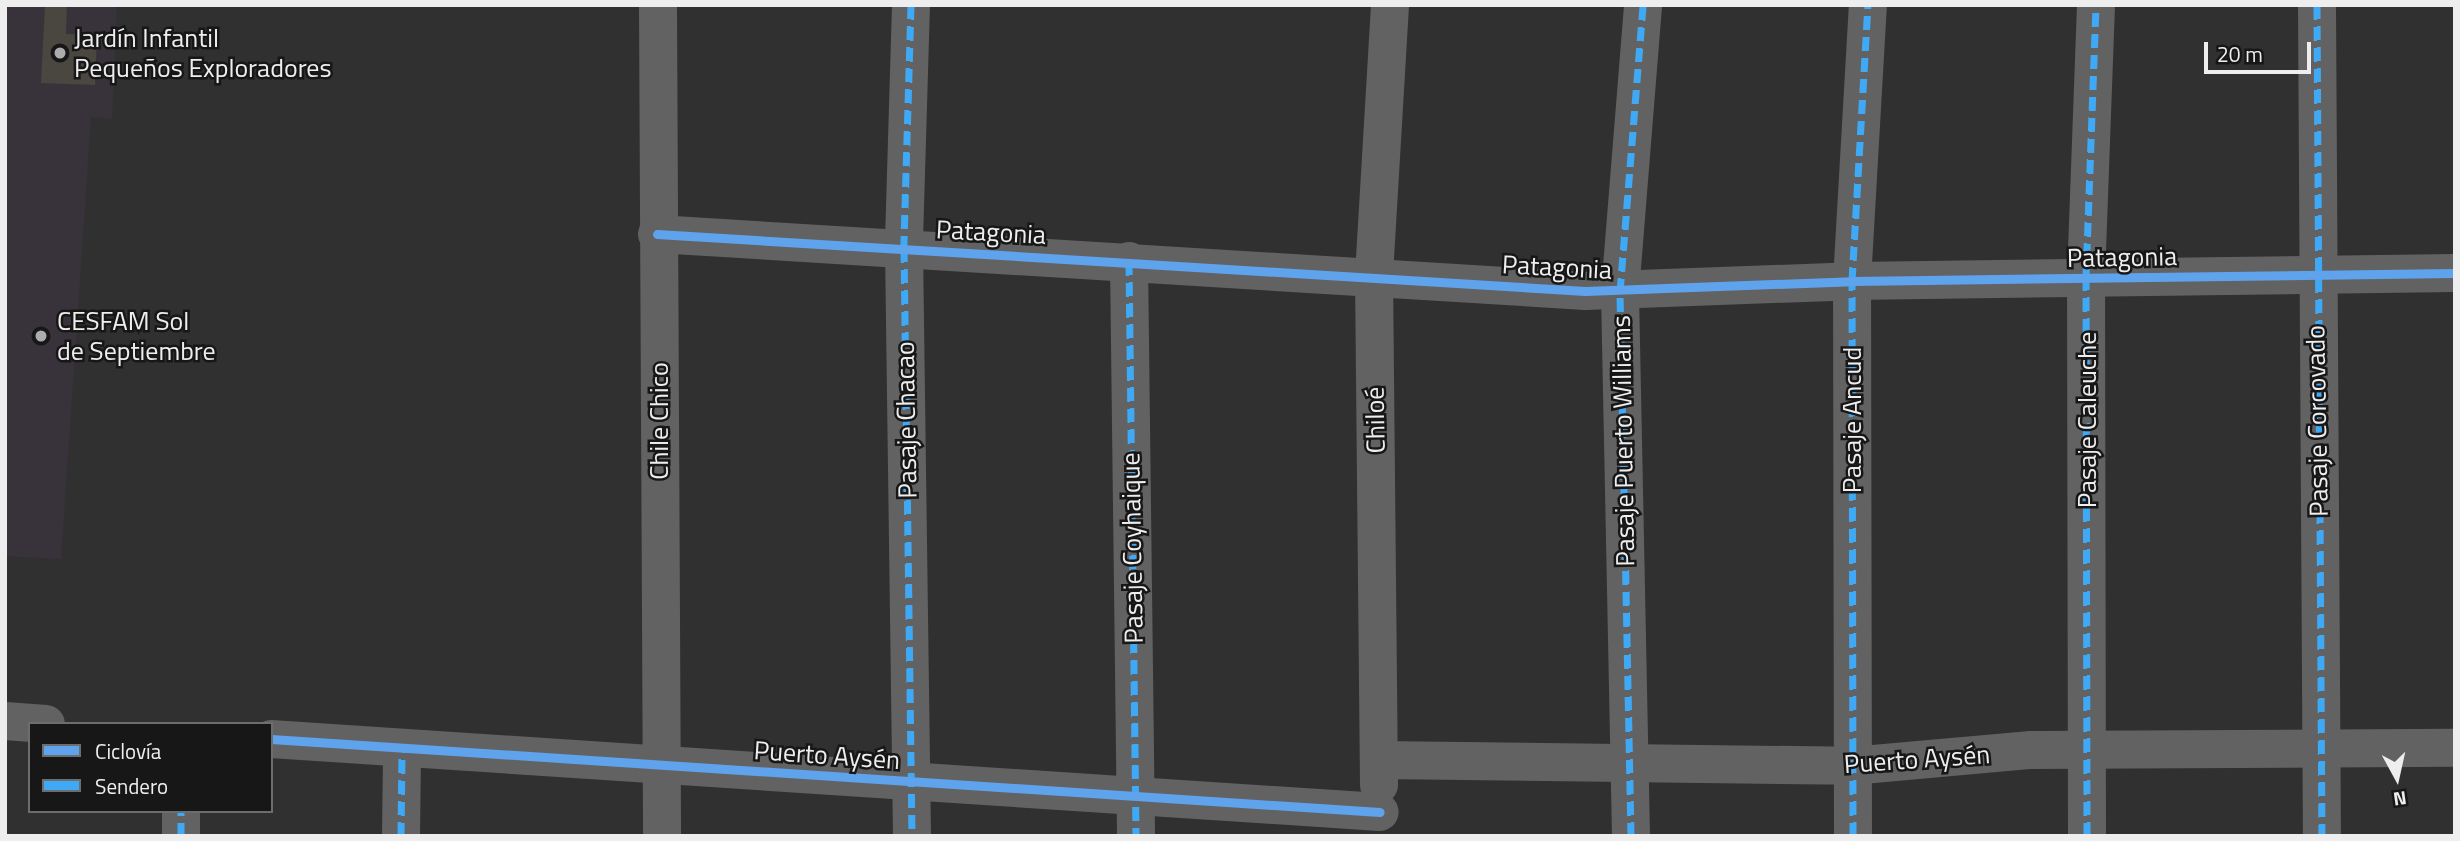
<!DOCTYPE html>
<html>
<head>
<meta charset="utf-8">
<style>
	body { margin:0 }
	#map { position:relative; width:2460px; height:841px; overflow:hidden; background:#303030; font-family:"Titillium Web",sans-serif }
	div>[style] { position:absolute }
	.built>* { inset:0; background:#38333a }
	.building>* { inset:0; background:#4a4640 }
	.minor>* { height:38px; margin:-19px; padding:0 19px; transform-origin:19px; border-radius:19px; background:#636263 }
	.quiet>* { height:7px; margin-top:-3.5px; transform-origin:0; background:repeating-linear-gradient(90deg,#3fa9f5 0 14px,transparent 0 21px) }
	.cycleway>* { height:9px; margin:-4.5px; padding:0 4.5px; transform-origin:4.5px; border-radius:4.5px; background:#60a3ed }
	.dots>* { width:19px; height:19px; translate:-50% -50%; box-sizing:border-box; border:4px solid #181718; border-radius:50% }
	span { translate:-50% -50%; white-space:nowrap; text-align:center; line-height:1.15; -webkit-text-stroke:5px #181718; paint-order:stroke }
	.poi-label { font-size:26px; color:#efeeef }
	.left { translate:0 -50%; text-align:left }
	.street-label { font-size:26px; color:#efeeef }
	.frame { position:absolute; inset:0; border:7px solid #efeeef; pointer-events:none }
	.legend { position:absolute; left:28px; top:722px; width:245px; height:91px; box-sizing:border-box; background:#181718; border:2px solid #6e6d6e; margin:0; padding:9px 12px; list-style:none; font-size:21px; color:#efeeef }
	.legend li { display:flex; align-items:center; gap:14px; height:35px }
	.legend b { width:35px; border:2px solid #6e6d6e }
	.north { position:absolute; left:2362px; top:743px; width:70px; height:70px; -webkit-text-stroke:5px #181718; paint-order:stroke; rotate:172deg; font-size:19px; font-weight:700; line-height:28px; text-align:center; color:#efeeef }
	.north::after { content:''; display:block; margin:auto; width:24px; height:32px; background:#efeeef; clip-path:polygon(50% 0,100% 100%,50% 72%,0 100%) }
	.scale { position:absolute; left:2204px; top:42px; width:107px; height:32px; box-sizing:border-box; border:4px solid #efeeef; border-top:0; padding-left:9px; font-size:21px; line-height:24px; white-space:nowrap; color:#efeeef; -webkit-text-stroke:5px #181718; paint-order:stroke }
</style>
</head>
<body>
<div id="map">
	<div class="built">
		<div style="clip-path:polygon(5px 5px,117px 5px,112px 119px,91px 117px,61px 559px,5px 556px)"></div>
	</div>
	<div class="building">
		<div style="clip-path:polygon(45px 5px,67px 5px,66px 34px,97px 35px,95px 85px,41px 83px)"></div>
	</div>
	<div class="minor">
		<div style="left:658px;top:5px;width:831px;rotate:89.72deg"></div>
		<div style="left:911px;top:5px;width:243px;rotate:91.7deg"></div>
		<div style="left:904px;top:248px;width:588px;rotate:89.22deg"></div>
		<div style="left:2317px;top:5px;width:831px;rotate:89.66deg"></div>
		<div style="left:657px;top:234px;width:930px;rotate:3.51deg"></div>
		<div style="left:1585px;top:291px;width:267px;rotate:-2.1deg"></div>
		<div style="left:1852px;top:281px;width:603px;rotate:-0.76deg"></div>
		<div style="left:1129px;top:261px;width:575px;rotate:89.3deg"></div>
		<div style="left:5px;top:721px;width:41px;rotate:4.2deg"></div>
		<div style="left:271px;top:739px;width:1111px;rotate:3.77deg"></div>
		<div style="left:1379px;top:760px;width:472px;rotate:0.7deg"></div>
		<div style="left:1851px;top:766px;width:181px;rotate:-5.1deg"></div>
		<div style="left:2031px;top:750px;width:424px;rotate:-0.3deg"></div>
		<div style="left:1379px;top:785px;width:510px;rotate:-90.56deg"></div>
		<div style="left:1374px;top:275px;width:270px;rotate:-86.6deg"></div>
		<div style="left:181px;top:836px;width:25px;rotate:-90deg"></div>
		<div style="left:401px;top:836px;width:88px;rotate:-89.3deg"></div>
		<div style="left:1631px;top:836px;width:544px;rotate:-91.16deg"></div>
		<div style="left:1620px;top:292px;width:288px;rotate:-85.4deg"></div>
		<div style="left:1853px;top:836px;width:555px;rotate:-90.1deg"></div>
		<div style="left:1852px;top:281px;width:276px;rotate:-86.7deg"></div>
		<div style="left:2087px;top:836px;width:558px;rotate:-90.1deg"></div>
		<div style="left:2086px;top:278px;width:273px;rotate:-87.9deg"></div>
	</div>
	<div class="quiet">
		<div style="left:911px;top:5px;width:243px;rotate:91.7deg"></div>
		<div style="left:904px;top:248px;width:588px;rotate:89.22deg"></div>
		<div style="left:2317px;top:5px;width:831px;rotate:89.66deg"></div>
		<div style="left:1129px;top:261px;width:575px;rotate:89.3deg"></div>
		<div style="left:181px;top:836px;width:25px;rotate:-90deg"></div>
		<div style="left:401px;top:836px;width:88px;rotate:-89.3deg"></div>
		<div style="left:1631px;top:836px;width:544px;rotate:-91.16deg"></div>
		<div style="left:1620px;top:292px;width:288px;rotate:-85.4deg"></div>
		<div style="left:1853px;top:836px;width:555px;rotate:-90.1deg"></div>
		<div style="left:1852px;top:281px;width:276px;rotate:-86.7deg"></div>
		<div style="left:2087px;top:836px;width:558px;rotate:-90.1deg"></div>
		<div style="left:2086px;top:278px;width:273px;rotate:-87.9deg"></div>
	</div>
	<div class="cycleway">
		<div style="left:657px;top:234px;width:930px;rotate:3.51deg"></div>
		<div style="left:1585px;top:291px;width:267px;rotate:-2.1deg"></div>
		<div style="left:1852px;top:281px;width:603px;rotate:-0.76deg"></div>
		<div style="left:271px;top:739px;width:1111px;rotate:3.77deg"></div>
	</div>
	<div class="dots">
		<div style="left:60px;top:53px;background:#acacac"></div>
		<div style="left:41px;top:336px;background:#acacac"></div>
	</div>
	<div class="poi-label">
		<span class="left" style="left:74px;top:53px">Jardín Infantil<br>Pequeños Exploradores</span>
		<span class="left" style="left:57px;top:336px">CESFAM Sol<br>de Septiembre</span>
	</div>
	<div class="street-label">
		<span style="left:991px;top:232px;rotate:3deg">Patagonia</span>
		<span style="left:2122px;top:257px;rotate:-1deg">Patagonia</span>
		<span style="left:1557px;top:267px;rotate:3deg">Patagonia</span>
		<span style="left:906px;top:420px;rotate:-91deg">Pasaje Chacao</span>
		<span style="left:1375px;top:420px;rotate:-91deg">Chiloé</span>
		<span style="left:1852px;top:420px;rotate:-90deg">Pasaje Ancud</span>
		<span style="left:2087px;top:420px;rotate:-90deg">Pasaje Caleuche</span>
		<span style="left:659px;top:421px;rotate:-90deg">Chile Chico</span>
		<span style="left:2317px;top:421px;rotate:-91deg">Pasaje Corcovado</span>
		<span style="left:1623px;top:441px;rotate:-91deg">Pasaje Puerto Williams</span>
		<span style="left:1132px;top:548px;rotate:-91deg">Pasaje Coyhaique</span>
		<span style="left:827px;top:755px;rotate:4deg">Puerto Aysén</span>
		<span style="left:1917px;top:759px;rotate:-4deg">Puerto Aysén</span>
	</div>
	<div class="frame"></div>
	<ul class="legend">
	<li><b style="height:9px;background:#60a3ed"></b>Ciclovía</li>
	<li><b style="height:9px;background:#3fa9f5"></b>Sendero</li>
	</ul>
	<div class="north">N</div>
	<div class="scale">20 m</div>
</div>
</body>
</html>
